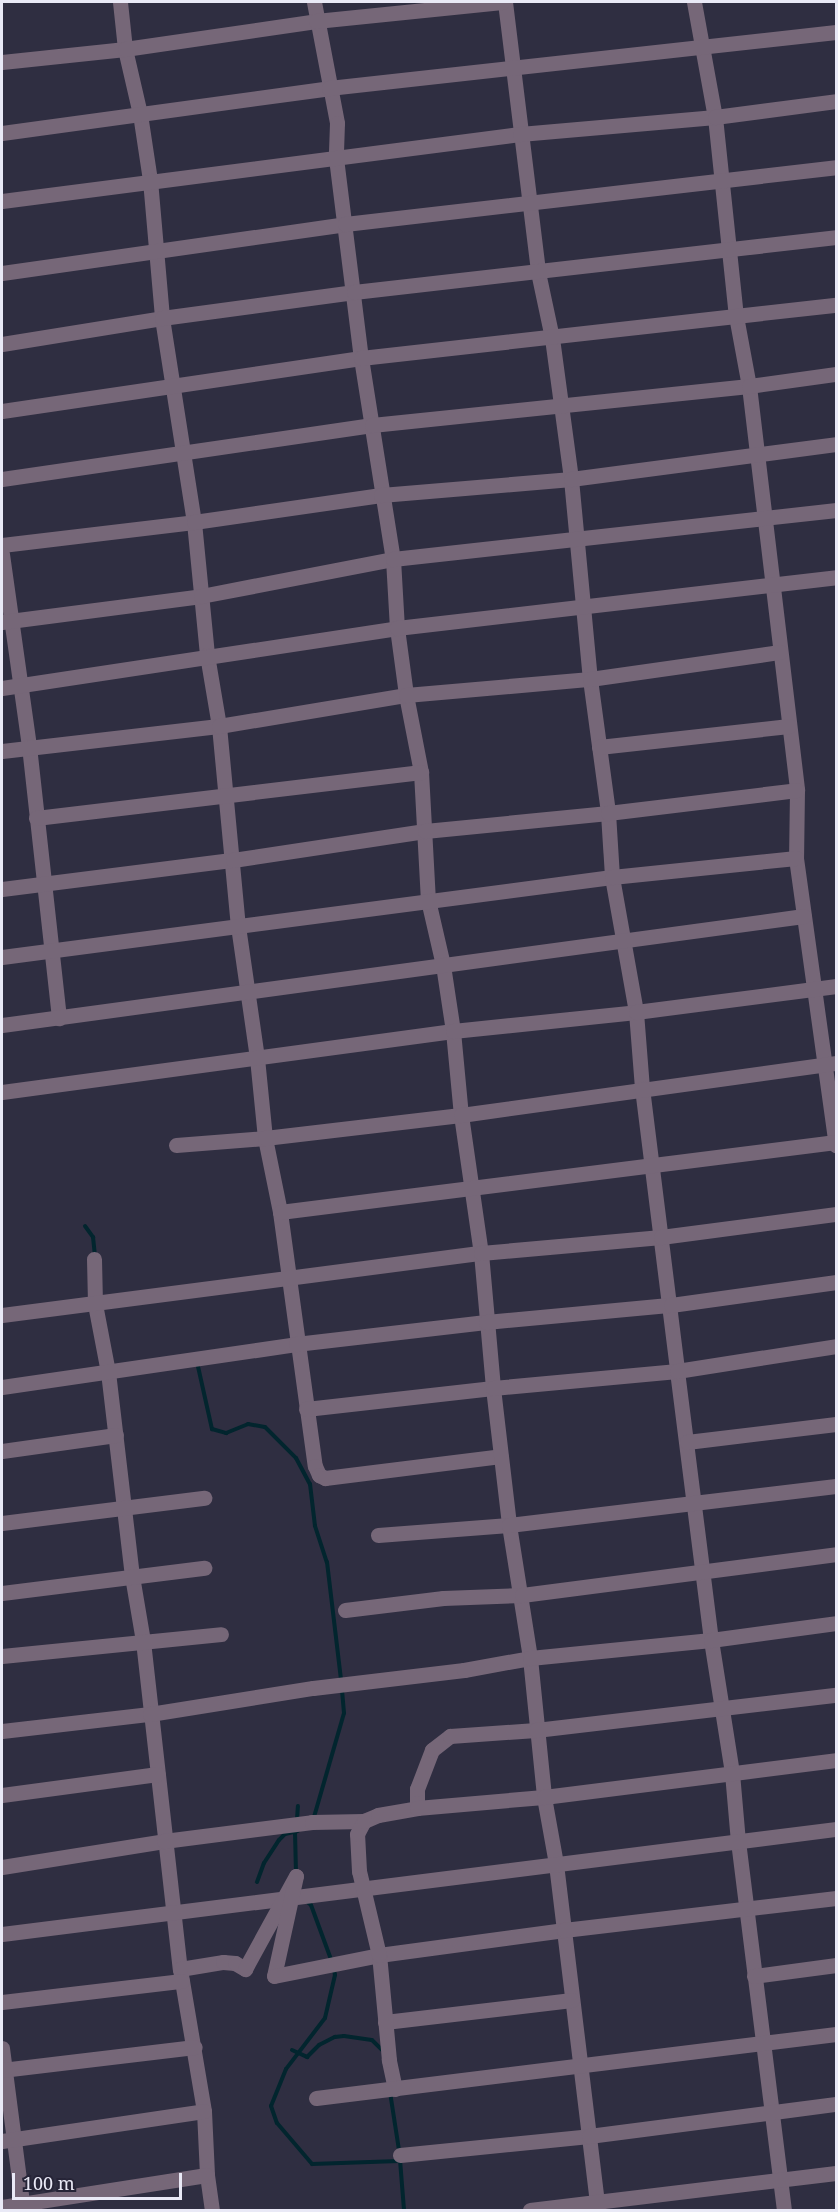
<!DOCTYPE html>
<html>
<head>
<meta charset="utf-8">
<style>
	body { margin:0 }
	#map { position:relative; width:838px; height:2212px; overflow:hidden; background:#2f2e41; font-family:"Noto Serif",serif }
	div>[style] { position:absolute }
	.stream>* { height:4px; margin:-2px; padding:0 2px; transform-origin:2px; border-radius:2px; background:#02252e }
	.minor>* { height:15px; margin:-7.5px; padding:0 7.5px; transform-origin:7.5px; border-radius:7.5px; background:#766778 }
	span { translate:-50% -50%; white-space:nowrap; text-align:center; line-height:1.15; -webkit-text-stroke:5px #262437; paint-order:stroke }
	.frame { position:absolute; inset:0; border:3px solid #e9e9f6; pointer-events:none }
	.scale { position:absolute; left:12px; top:2173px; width:170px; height:27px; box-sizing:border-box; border:3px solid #e9e9f6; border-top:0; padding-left:8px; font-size:18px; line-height:21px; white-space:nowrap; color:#e9e9f6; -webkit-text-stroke:4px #262437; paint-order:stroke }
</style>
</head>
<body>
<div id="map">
	<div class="stream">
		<div style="left:85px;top:1226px;width:14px;rotate:54deg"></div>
		<div style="left:93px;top:1237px;width:19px;rotate:84deg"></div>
		<div style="left:197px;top:1362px;width:69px;rotate:77.4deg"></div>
		<div style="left:212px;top:1429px;width:15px;rotate:16deg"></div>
		<div style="left:226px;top:1433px;width:24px;rotate:-22deg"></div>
		<div style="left:248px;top:1424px;width:17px;rotate:10deg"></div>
		<div style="left:265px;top:1427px;width:44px;rotate:45deg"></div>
		<div style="left:296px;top:1458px;width:30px;rotate:62deg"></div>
		<div style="left:310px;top:1484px;width:42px;rotate:83.2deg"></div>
		<div style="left:315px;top:1526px;width:38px;rotate:72deg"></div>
		<div style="left:327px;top:1562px;width:119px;rotate:83.2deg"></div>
		<div style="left:314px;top:1817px;width:108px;rotate:-73.9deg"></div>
		<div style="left:344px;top:1713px;width:25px;rotate:-95deg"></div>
		<div style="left:297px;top:1819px;width:13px;rotate:-86deg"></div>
		<div style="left:295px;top:1832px;width:40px;rotate:88.6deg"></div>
		<div style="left:257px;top:1882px;width:20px;rotate:-70deg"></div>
		<div style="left:264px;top:1863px;width:27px;rotate:-57deg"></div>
		<div style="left:279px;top:1840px;width:8px;rotate:-45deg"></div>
		<div style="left:285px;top:1834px;width:13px;rotate:-13deg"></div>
		<div style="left:306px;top:1901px;width:6px;rotate:39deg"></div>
		<div style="left:311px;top:1905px;width:61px;rotate:69.8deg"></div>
		<div style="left:334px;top:1969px;width:6px;rotate:81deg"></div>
		<div style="left:335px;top:1975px;width:44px;rotate:103.1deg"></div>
		<div style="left:325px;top:2018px;width:64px;rotate:127.4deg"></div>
		<div style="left:286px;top:2069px;width:40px;rotate:112deg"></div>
		<div style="left:271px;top:2106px;width:18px;rotate:71deg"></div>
		<div style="left:277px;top:2123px;width:54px;rotate:49.5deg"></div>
		<div style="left:312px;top:2164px;width:87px;rotate:-2deg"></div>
		<div style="left:292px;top:2050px;width:17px;rotate:25deg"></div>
		<div style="left:307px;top:2057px;width:17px;rotate:-45deg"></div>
		<div style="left:319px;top:2045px;width:18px;rotate:-27deg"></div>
		<div style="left:335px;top:2037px;width:9px;rotate:-6deg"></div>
		<div style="left:344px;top:2036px;width:28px;rotate:8deg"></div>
		<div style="left:372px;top:2040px;width:14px;rotate:45deg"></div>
		<div style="left:390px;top:2092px;width:59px;rotate:81.2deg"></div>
		<div style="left:400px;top:2160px;width:50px;rotate:85.4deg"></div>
	</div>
	<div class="minor">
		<div style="left:120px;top:2px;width:47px;rotate:83.9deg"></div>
		<div style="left:125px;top:49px;width:67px;rotate:77deg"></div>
		<div style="left:140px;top:114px;width:67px;rotate:81.4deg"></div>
		<div style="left:150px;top:180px;width:139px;rotate:85deg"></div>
		<div style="left:162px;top:318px;width:206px;rotate:81.1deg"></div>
		<div style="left:194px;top:522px;width:134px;rotate:84.4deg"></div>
		<div style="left:207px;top:655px;width:72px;rotate:80.4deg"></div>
		<div style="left:219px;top:726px;width:201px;rotate:84.6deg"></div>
		<div style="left:238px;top:926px;width:133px;rotate:81.8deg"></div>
		<div style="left:257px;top:1058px;width:80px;rotate:84.3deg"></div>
		<div style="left:265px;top:1138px;width:76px;rotate:78.5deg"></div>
		<div style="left:280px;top:1212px;width:256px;rotate:82.2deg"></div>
		<div style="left:315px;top:1466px;width:10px;rotate:66deg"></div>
		<div style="left:319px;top:1475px;width:7px;rotate:27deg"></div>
		<div style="left:325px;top:1478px;width:177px;rotate:-7.1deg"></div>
		<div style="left:314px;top:2px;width:123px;rotate:79.2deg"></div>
		<div style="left:337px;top:123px;width:35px;rotate:92deg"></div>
		<div style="left:336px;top:158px;width:202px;rotate:82.9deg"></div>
		<div style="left:361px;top:358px;width:204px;rotate:81deg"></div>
		<div style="left:393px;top:559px;width:69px;rotate:86.7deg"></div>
		<div style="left:397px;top:628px;width:68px;rotate:82.3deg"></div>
		<div style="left:406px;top:695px;width:78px;rotate:79deg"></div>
		<div style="left:421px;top:772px;width:128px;rotate:86.9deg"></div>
		<div style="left:428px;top:900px;width:67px;rotate:77deg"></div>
		<div style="left:443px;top:965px;width:67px;rotate:81.4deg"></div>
		<div style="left:453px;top:1031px;width:84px;rotate:84.6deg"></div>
		<div style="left:461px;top:1115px;width:139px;rotate:81.8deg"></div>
		<div style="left:481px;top:1253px;width:136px;rotate:84.9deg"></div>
		<div style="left:493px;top:1388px;width:138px;rotate:83.3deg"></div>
		<div style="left:509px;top:1525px;width:135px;rotate:81deg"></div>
		<div style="left:530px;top:1658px;width:140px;rotate:84.2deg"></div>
		<div style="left:544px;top:1797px;width:68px;rotate:79.8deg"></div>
		<div style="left:556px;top:1864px;width:349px;rotate:83.1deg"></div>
		<div style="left:505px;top:2px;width:272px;rotate:83deg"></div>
		<div style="left:538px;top:272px;width:67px;rotate:78deg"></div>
		<div style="left:552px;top:338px;width:142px;rotate:82.3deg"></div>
		<div style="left:571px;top:479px;width:201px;rotate:84.6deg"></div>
		<div style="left:590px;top:679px;width:135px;rotate:82.3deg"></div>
		<div style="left:608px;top:813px;width:64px;rotate:86.4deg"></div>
		<div style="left:612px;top:877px;width:137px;rotate:79.9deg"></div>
		<div style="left:636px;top:1012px;width:76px;rotate:85.5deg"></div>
		<div style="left:642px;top:1088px;width:285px;rotate:82.9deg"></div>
		<div style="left:677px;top:1371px;width:271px;rotate:82.8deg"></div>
		<div style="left:711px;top:1640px;width:135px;rotate:81deg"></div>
		<div style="left:732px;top:1773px;width:68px;rotate:85deg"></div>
		<div style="left:738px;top:1841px;width:372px;rotate:82.9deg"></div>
		<div style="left:694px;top:2px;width:117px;rotate:79.7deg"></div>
		<div style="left:715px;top:117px;width:200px;rotate:84deg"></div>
		<div style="left:736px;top:316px;width:71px;rotate:79.5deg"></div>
		<div style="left:749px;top:386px;width:407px;rotate:83.2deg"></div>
		<div style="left:797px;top:790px;width:68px;rotate:90.8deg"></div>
		<div style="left:796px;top:858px;width:290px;rotate:82.1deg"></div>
		<div style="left:2px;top:62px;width:124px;rotate:-6deg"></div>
		<div style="left:125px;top:49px;width:193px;rotate:-8.3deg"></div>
		<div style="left:316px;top:21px;width:187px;rotate:-5.8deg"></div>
		<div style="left:2px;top:133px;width:330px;rotate:-7.8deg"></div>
		<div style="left:329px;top:88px;width:510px;rotate:-6.3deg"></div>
		<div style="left:2px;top:201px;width:522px;rotate:-7.37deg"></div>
		<div style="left:520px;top:134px;width:196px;rotate:-5deg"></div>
		<div style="left:715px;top:117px;width:122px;rotate:-7.5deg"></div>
		<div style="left:2px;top:273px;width:346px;rotate:-8.1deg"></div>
		<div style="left:345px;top:224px;width:494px;rotate:-6.6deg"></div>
		<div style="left:2px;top:344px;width:162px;rotate:-9.2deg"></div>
		<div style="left:162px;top:318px;width:194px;rotate:-7.7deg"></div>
		<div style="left:354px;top:292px;width:485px;rotate:-6.5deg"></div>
		<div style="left:2px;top:411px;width:363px;rotate:-8.4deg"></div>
		<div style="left:361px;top:358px;width:478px;rotate:-6.4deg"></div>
		<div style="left:2px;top:479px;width:374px;rotate:-8.3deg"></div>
		<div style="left:372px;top:425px;width:379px;rotate:-5.9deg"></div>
		<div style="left:749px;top:386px;width:88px;rotate:-7.9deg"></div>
		<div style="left:2px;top:545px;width:193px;rotate:-6.8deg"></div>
		<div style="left:194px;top:522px;width:189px;rotate:-8.2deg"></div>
		<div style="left:381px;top:495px;width:191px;rotate:-4.8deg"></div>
		<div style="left:571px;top:479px;width:267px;rotate:-7.5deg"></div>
		<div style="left:2px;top:554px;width:194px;rotate:82deg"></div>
		<div style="left:29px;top:746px;width:274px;rotate:83.7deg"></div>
		<div style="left:2px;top:622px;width:201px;rotate:-7.4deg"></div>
		<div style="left:201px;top:596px;width:196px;rotate:-10.9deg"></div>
		<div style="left:393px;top:559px;width:446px;rotate:-6.3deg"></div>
		<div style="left:2px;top:688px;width:400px;rotate:-8.6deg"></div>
		<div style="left:397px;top:628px;width:442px;rotate:-6.6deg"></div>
		<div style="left:599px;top:747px;width:191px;rotate:-6.3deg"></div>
		<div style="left:2px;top:751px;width:218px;rotate:-6.6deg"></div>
		<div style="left:219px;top:726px;width:190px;rotate:-9.4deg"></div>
		<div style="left:406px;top:695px;width:185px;rotate:-5deg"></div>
		<div style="left:590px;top:679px;width:192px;rotate:-8.1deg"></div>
		<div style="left:36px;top:818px;width:388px;rotate:-6.8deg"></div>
		<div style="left:2px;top:889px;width:233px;rotate:-7.2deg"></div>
		<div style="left:233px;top:860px;width:194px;rotate:-8.6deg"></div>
		<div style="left:425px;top:831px;width:184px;rotate:-5.6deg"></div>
		<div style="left:608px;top:813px;width:190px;rotate:-6.9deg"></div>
		<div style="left:2px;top:957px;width:615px;rotate:-7.47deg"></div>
		<div style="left:612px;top:877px;width:185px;rotate:-5.9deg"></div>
		<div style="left:2px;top:1025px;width:809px;rotate:-7.74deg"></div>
		<div style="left:2px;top:1092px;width:455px;rotate:-7.7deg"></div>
		<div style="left:453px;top:1031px;width:184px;rotate:-5.9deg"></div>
		<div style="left:636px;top:1012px;width:202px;rotate:-7.4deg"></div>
		<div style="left:176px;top:1145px;width:89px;rotate:-4.5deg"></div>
		<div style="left:265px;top:1138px;width:197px;rotate:-6.7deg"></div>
		<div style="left:461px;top:1115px;width:379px;rotate:-7.9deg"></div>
		<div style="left:280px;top:1212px;width:560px;rotate:-7.18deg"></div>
		<div style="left:94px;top:1259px;width:45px;rotate:88.7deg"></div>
		<div style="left:95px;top:1304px;width:69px;rotate:79.2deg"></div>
		<div style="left:108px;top:1372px;width:205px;rotate:83.3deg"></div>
		<div style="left:132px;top:1576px;width:66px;rotate:80.4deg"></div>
		<div style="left:143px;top:1641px;width:330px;rotate:83.6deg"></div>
		<div style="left:180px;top:1969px;width:144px;rotate:80.4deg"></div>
		<div style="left:204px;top:2111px;width:64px;rotate:87.3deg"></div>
		<div style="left:207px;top:2175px;width:35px;rotate:82deg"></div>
		<div style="left:2px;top:1315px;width:483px;rotate:-7.4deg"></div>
		<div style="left:481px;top:1253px;width:181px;rotate:-5.1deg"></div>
		<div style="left:661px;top:1237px;width:177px;rotate:-7.5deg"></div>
		<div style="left:2px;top:1387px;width:297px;rotate:-8.3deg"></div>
		<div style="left:296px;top:1344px;width:191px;rotate:-6.6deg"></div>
		<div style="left:486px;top:1322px;width:186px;rotate:-5.3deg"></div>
		<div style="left:671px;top:1305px;width:167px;rotate:-7.9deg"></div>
		<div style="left:306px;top:1409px;width:188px;rotate:-6.4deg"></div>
		<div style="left:493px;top:1388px;width:185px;rotate:-5.3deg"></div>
		<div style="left:677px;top:1371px;width:161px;rotate:-8.9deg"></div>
		<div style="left:687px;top:1442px;width:150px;rotate:-6.9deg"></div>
		<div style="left:2px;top:1451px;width:115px;rotate:-8deg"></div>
		<div style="left:2px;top:1523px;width:204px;rotate:-7.1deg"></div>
		<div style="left:378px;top:1535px;width:131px;rotate:-4.4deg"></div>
		<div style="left:509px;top:1525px;width:329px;rotate:-6.8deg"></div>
		<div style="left:2px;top:1593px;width:204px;rotate:-7.1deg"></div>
		<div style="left:345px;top:1610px;width:99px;rotate:-7deg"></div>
		<div style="left:443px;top:1598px;width:79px;rotate:-2.2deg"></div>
		<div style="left:522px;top:1595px;width:317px;rotate:-7.4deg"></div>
		<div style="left:2px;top:1656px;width:220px;rotate:-5.7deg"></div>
		<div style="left:2px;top:1731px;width:149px;rotate:-6.6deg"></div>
		<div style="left:150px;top:1714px;width:165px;rotate:-9.1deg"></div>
		<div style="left:313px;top:1688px;width:152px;rotate:-6.8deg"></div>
		<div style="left:464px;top:1670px;width:67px;rotate:-10.3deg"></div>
		<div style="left:530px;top:1658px;width:182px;rotate:-5.7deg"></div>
		<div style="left:711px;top:1640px;width:126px;rotate:-7.7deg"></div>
		<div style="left:2px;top:1795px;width:157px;rotate:-7.7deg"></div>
		<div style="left:417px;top:1808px;width:19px;rotate:-90deg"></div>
		<div style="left:417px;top:1789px;width:42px;rotate:-69deg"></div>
		<div style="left:432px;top:1750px;width:23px;rotate:-38deg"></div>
		<div style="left:450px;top:1736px;width:86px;rotate:-4deg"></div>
		<div style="left:536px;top:1730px;width:302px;rotate:-6.7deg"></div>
		<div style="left:2px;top:1867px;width:164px;rotate:-9.1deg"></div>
		<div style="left:164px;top:1841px;width:149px;rotate:-7.3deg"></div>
		<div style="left:312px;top:1822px;width:52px;rotate:-1.1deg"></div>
		<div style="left:2px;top:1934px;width:841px;rotate:-7.18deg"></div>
		<div style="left:180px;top:1969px;width:44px;rotate:-9.2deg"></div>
		<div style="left:223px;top:1962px;width:12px;rotate:5deg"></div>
		<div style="left:235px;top:1963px;width:12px;rotate:31deg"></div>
		<div style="left:245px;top:1969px;width:106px;rotate:-61.3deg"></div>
		<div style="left:296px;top:1876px;width:102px;rotate:102.4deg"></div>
		<div style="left:274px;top:1976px;width:107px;rotate:-11.3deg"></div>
		<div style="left:379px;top:1955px;width:187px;rotate:-7.7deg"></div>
		<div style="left:564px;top:1930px;width:274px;rotate:-6.7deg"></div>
		<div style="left:754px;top:1976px;width:83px;rotate:-7.6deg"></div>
		<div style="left:2px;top:2002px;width:181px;rotate:-6.7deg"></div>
		<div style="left:385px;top:2022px;width:188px;rotate:-6.7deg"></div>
		<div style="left:2px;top:2048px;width:163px;rotate:82.6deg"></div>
		<div style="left:2px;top:2070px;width:194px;rotate:-6.8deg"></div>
		<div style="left:395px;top:2089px;width:30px;rotate:-102deg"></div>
		<div style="left:389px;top:2060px;width:105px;rotate:-95.4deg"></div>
		<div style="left:379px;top:1955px;width:86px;rotate:-103.4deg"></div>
		<div style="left:359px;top:1871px;width:37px;rotate:-93deg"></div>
		<div style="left:357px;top:1834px;width:15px;rotate:-62deg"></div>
		<div style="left:364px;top:1821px;width:15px;rotate:-23deg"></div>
		<div style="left:378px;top:1815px;width:40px;rotate:-10deg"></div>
		<div style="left:417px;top:1808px;width:127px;rotate:-5deg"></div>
		<div style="left:544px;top:1797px;width:294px;rotate:-7.2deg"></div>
		<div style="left:316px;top:2098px;width:524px;rotate:-7.02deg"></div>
		<div style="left:2px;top:2141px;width:204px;rotate:-8.4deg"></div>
		<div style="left:400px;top:2155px;width:190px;rotate:-5.7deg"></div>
		<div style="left:589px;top:2136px;width:249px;rotate:-7.4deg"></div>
		<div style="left:2px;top:2207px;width:207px;rotate:-8.9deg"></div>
		<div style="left:530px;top:2210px;width:308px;rotate:-6.9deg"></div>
	</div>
	<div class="frame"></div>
	<div class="scale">100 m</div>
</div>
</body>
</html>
